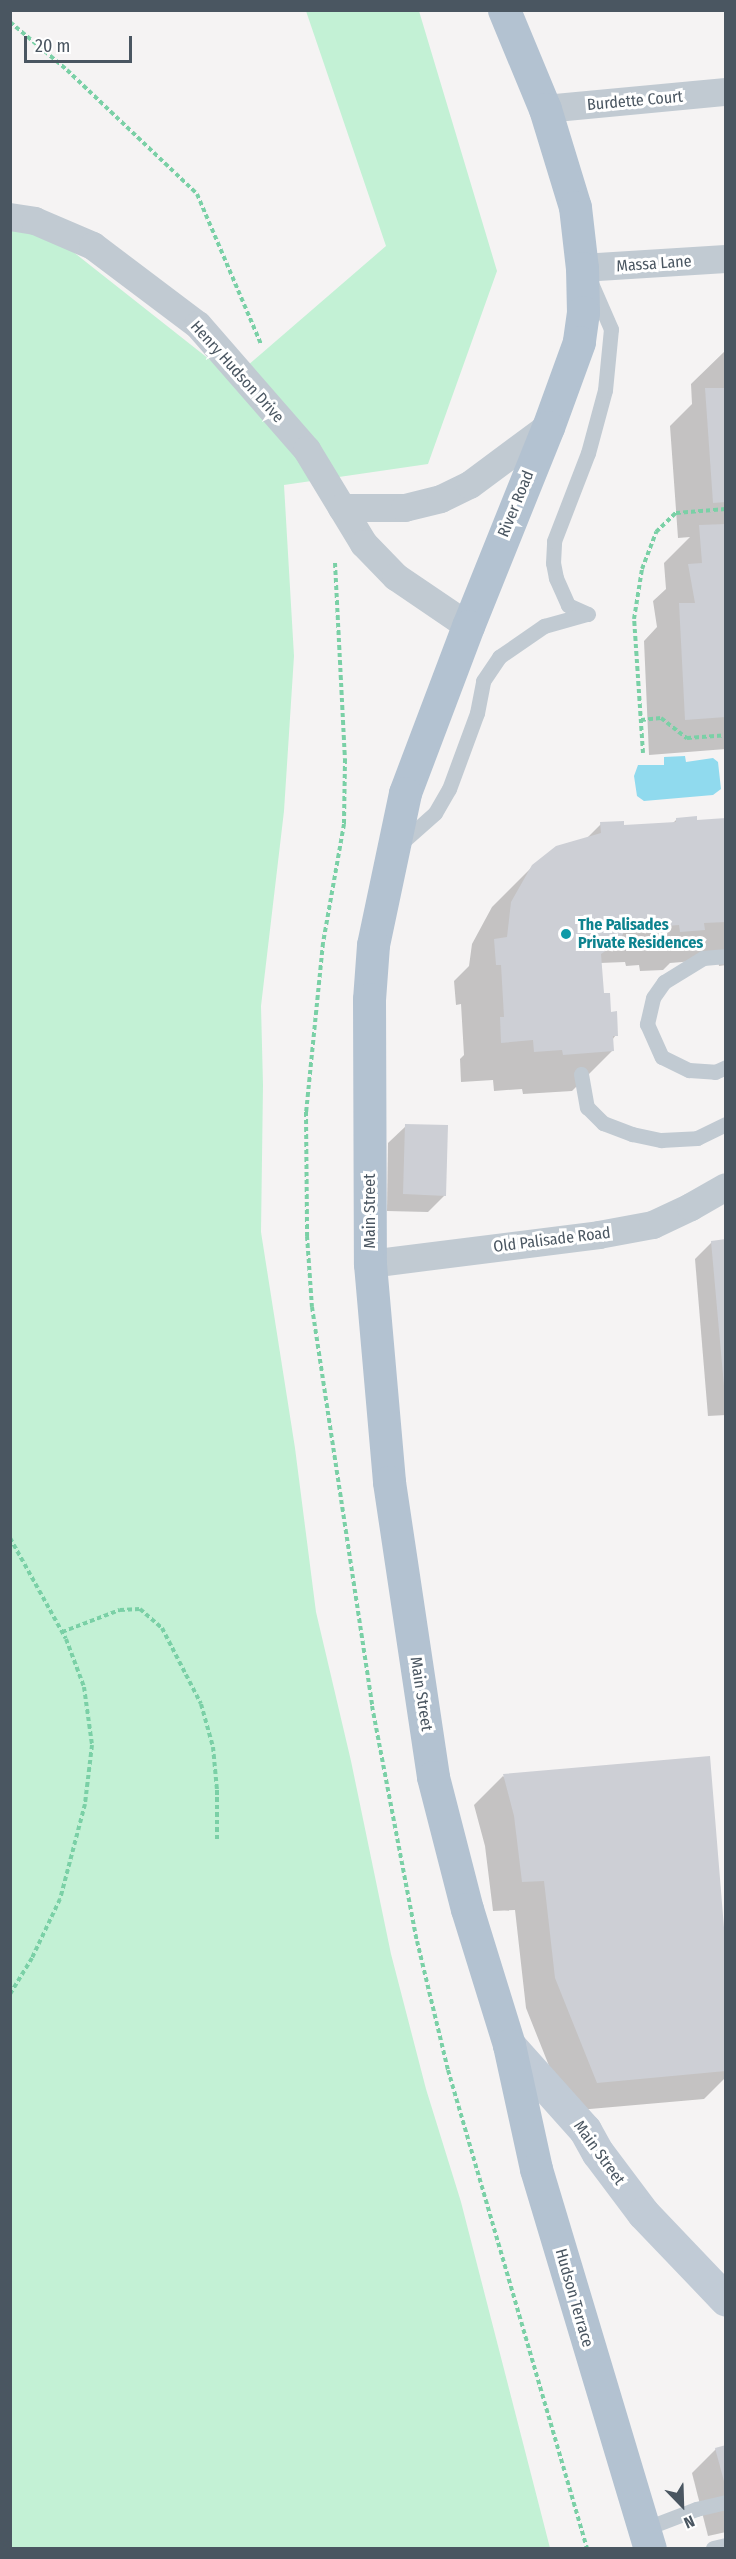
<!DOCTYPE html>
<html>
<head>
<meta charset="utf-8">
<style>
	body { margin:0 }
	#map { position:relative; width:736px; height:2559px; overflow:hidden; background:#f5f3f3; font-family:"Fira Sans Condensed",sans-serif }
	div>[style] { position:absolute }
	.green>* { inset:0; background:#c3f1d5 }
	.water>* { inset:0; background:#90daee }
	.shadow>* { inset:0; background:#0003 }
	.building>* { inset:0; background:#cdcfd5 }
	.path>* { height:4px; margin-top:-2px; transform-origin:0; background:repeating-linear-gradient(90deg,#7ad0a6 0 4.5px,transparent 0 7.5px) }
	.lane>* { height:15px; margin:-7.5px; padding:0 7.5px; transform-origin:7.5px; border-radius:7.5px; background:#c1cad2 }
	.street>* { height:28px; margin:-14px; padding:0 14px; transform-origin:14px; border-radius:14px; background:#c1cad2 }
	.secondary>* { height:33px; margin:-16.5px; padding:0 16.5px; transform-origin:16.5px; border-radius:16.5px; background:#c1cbd6 }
	.primary>* { height:33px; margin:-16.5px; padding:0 16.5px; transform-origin:16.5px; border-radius:16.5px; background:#b3c2d1 }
	.dots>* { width:16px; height:16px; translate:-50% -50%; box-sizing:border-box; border:3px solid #fff; border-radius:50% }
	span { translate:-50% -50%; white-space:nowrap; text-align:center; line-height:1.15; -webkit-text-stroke:6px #fff; paint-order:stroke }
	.street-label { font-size:16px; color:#4a5661 }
	.culture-label { font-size:16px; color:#0d838f; font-weight:700 }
	.left { translate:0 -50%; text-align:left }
	.frame { position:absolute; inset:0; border:12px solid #4a5661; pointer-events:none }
	.north { position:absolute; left:652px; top:2475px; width:60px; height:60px; -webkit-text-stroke:4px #fff; paint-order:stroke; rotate:157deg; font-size:16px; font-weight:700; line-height:24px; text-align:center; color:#4a5661 }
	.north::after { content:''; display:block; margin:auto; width:21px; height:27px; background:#4a5661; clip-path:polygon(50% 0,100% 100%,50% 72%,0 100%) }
	.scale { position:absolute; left:24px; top:36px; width:108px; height:27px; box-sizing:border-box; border:3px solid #4a5661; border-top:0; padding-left:8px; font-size:18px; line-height:21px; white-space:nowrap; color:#4a5661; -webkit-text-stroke:4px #fff; paint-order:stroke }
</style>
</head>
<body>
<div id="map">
	<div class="green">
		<div style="clip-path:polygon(306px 11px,419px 11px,497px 271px,428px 464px,284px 485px,294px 656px,284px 811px,261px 1006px,263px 1085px,261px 1232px,295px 1448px,316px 1612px,351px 1761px,391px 1954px,426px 2089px,461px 2202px,550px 2548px,11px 2548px,10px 202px,233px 378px,386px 246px)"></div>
	</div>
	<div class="water">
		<div style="clip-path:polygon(685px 756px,686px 762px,713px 758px,718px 762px,721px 789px,713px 795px,644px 801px,637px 796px,634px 776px,638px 765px,664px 765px,664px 757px)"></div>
	</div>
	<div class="shadow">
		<div style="clip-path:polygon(726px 350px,726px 749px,649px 755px,644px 641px,657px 627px,653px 601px,666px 589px,664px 563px,690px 537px,678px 538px,670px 426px,692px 404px,691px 384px)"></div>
		<div style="clip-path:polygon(677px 819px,696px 822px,726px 820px,726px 965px,719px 966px,718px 959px,670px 963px,663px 970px,640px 971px,639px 965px,626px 966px,625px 962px,600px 963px,602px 994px,616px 1035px,612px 1040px,612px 1051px,572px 1091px,523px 1094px,522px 1089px,494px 1091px,493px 1080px,461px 1082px,460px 1059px,464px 1055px,461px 1004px,456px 1005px,454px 981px,469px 966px,472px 944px,492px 907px,533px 866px,586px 839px,601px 824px,622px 826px,673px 823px)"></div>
		<div style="clip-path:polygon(406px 1126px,445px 1195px,428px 1212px,387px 1211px,388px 1143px)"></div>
		<div style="clip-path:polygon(726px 1241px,726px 1415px,708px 1416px,695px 1259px,712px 1242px)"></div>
		<div style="clip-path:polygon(503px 1776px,726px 1971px,726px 2077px,704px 2099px,567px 2111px,526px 2008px,515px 1910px,493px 1911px,485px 1846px,474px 1805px)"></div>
		<div style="clip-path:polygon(726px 2447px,726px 2532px,708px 2536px,692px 2473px,716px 2449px)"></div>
	</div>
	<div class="building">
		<div style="clip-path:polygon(705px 388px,726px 388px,726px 502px,713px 503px)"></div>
		<div style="clip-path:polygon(726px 524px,726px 717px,685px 720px,679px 603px,695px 603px,688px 564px,702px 563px,699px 525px)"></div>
		<div style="clip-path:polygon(697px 816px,697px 820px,726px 818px,726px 922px,704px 923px,705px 930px,680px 932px,679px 925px,666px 926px,665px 922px,628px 924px,619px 942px,601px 954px,604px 993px,610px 993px,611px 1012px,617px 1011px,618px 1036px,613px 1036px,614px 1051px,563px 1055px,562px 1050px,534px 1052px,533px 1040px,501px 1043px,500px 1017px,504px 1017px,501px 965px,496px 965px,494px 939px,507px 937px,511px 902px,532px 865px,556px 846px,601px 833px,600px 822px,624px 821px,624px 825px,676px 822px,676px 818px)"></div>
		<div style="clip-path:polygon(405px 1124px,448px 1125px,446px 1196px,403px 1194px)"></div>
		<div style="clip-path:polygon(726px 1239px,726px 1386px,724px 1386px,711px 1241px)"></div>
		<div style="clip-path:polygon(710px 1756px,726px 1952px,726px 2071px,597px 2083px,555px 1978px,544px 1881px,522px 1882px,514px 1816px,503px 1774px)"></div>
		<div style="clip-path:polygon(726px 2445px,726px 2485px,725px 2485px,715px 2448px)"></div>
	</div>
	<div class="path">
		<div style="left:10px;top:22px;width:75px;rotate:40.1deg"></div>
		<div style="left:67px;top:70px;width:180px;rotate:43.6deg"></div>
		<div style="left:197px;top:194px;width:163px;rotate:66.9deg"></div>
		<div style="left:335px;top:563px;width:196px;rotate:87.1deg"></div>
		<div style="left:345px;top:759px;width:65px;rotate:90.9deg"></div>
		<div style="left:344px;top:824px;width:121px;rotate:100deg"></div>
		<div style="left:323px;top:943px;width:170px;rotate:95.7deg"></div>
		<div style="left:306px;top:1112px;width:124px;rotate:89.5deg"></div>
		<div style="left:307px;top:1236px;width:71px;rotate:86deg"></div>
		<div style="left:312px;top:1307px;width:403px;rotate:81.4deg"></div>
		<div style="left:372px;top:1706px;width:239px;rotate:79.2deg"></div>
		<div style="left:417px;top:1941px;width:133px;rotate:76.5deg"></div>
		<div style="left:448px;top:2070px;width:498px;rotate:73.8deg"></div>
		<div style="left:641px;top:720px;width:20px;rotate:-6deg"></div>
		<div style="left:661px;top:718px;width:33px;rotate:38deg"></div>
		<div style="left:687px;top:738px;width:39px;rotate:-4deg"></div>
		<div style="left:643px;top:753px;width:134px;rotate:-93.8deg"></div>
		<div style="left:634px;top:619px;width:51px;rotate:-80.9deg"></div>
		<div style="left:642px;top:569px;width:40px;rotate:-69deg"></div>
		<div style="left:656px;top:532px;width:28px;rotate:-44deg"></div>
		<div style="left:676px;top:513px;width:50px;rotate:-4.6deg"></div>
		<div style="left:10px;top:1538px;width:115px;rotate:61deg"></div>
		<div style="left:66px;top:1639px;width:51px;rotate:69.4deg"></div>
		<div style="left:84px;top:1687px;width:59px;rotate:82.1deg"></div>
		<div style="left:92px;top:1745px;width:59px;rotate:96.8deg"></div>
		<div style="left:85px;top:1804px;width:98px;rotate:104.7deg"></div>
		<div style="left:60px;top:1899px;width:65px;rotate:115.4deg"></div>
		<div style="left:32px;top:1958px;width:42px;rotate:121.4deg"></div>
		<div style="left:62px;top:1632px;width:62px;rotate:-20.8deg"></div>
		<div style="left:120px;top:1610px;width:20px;rotate:-3deg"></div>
		<div style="left:140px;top:1609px;width:29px;rotate:41deg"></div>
		<div style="left:162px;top:1628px;width:85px;rotate:62.8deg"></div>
		<div style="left:201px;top:1704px;width:45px;rotate:74.4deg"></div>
		<div style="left:213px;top:1747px;width:43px;rotate:84.7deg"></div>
		<div style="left:217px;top:1790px;width:49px;rotate:90deg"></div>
	</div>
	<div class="lane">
		<div style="left:588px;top:614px;width:22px;rotate:-156deg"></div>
		<div style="left:568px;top:605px;width:30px;rotate:-114deg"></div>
		<div style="left:556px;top:578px;width:15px;rotate:-101deg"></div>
		<div style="left:553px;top:563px;width:22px;rotate:-87deg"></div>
		<div style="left:554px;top:541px;width:94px;rotate:-68.9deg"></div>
		<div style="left:588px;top:453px;width:65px;rotate:-74.9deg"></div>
		<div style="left:605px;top:390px;width:61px;rotate:-84.4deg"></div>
		<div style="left:611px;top:329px;width:52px;rotate:-113.6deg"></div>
		<div style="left:399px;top:845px;width:48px;rotate:-41.6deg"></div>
		<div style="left:435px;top:813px;width:28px;rotate:-60deg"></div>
		<div style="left:449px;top:789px;width:81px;rotate:-69.8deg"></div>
		<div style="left:477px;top:713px;width:33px;rotate:-79deg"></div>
		<div style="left:483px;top:681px;width:29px;rotate:-56deg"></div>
		<div style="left:499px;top:657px;width:55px;rotate:-34.6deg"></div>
		<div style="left:544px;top:626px;width:45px;rotate:-15.6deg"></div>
		<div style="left:726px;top:956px;width:23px;rotate:175deg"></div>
		<div style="left:703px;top:958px;width:46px;rotate:148.4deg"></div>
		<div style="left:664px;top:982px;width:19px;rotate:125deg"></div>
		<div style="left:653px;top:998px;width:27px;rotate:103deg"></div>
		<div style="left:647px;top:1024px;width:36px;rotate:66deg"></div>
		<div style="left:662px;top:1057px;width:30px;rotate:26deg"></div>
		<div style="left:689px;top:1070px;width:26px;rotate:4deg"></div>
		<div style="left:715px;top:1072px;width:12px;rotate:-24deg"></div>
		<div style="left:581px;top:1074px;width:34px;rotate:80deg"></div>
		<div style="left:587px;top:1107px;width:23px;rotate:45deg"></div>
		<div style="left:603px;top:1123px;width:31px;rotate:21deg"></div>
		<div style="left:632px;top:1134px;width:30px;rotate:12deg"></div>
		<div style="left:661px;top:1140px;width:36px;rotate:-3deg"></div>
		<div style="left:697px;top:1138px;width:32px;rotate:-26deg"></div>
		<div style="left:644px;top:2529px;width:56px;rotate:-21deg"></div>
		<div style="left:696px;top:2509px;width:31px;rotate:-13deg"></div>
		<div style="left:713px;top:2548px;width:13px;rotate:-13deg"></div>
	</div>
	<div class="street">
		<div style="left:545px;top:109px;width:182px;rotate:-5.4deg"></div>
		<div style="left:10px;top:217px;width:25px;rotate:9deg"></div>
		<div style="left:35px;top:221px;width:63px;rotate:23.3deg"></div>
		<div style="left:93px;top:246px;width:131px;rotate:37deg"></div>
		<div style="left:198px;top:325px;width:166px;rotate:48.9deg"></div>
		<div style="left:307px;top:450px;width:110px;rotate:58.8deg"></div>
		<div style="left:364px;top:544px;width:46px;rotate:45.9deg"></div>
		<div style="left:396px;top:577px;width:87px;rotate:34.2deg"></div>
		<div style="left:582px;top:268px;width:144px;rotate:-3.6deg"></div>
		<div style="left:342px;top:508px;width:63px"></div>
		<div style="left:405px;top:508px;width:37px;rotate:-14deg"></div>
		<div style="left:441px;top:499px;width:32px;rotate:-26deg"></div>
		<div style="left:470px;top:485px;width:97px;rotate:-36.6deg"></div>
		<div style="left:370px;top:1264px;width:231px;rotate:-7.2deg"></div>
		<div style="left:599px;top:1235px;width:55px;rotate:-10.5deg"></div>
		<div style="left:653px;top:1225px;width:42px;rotate:-25.3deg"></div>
		<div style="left:691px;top:1207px;width:40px;rotate:-29.7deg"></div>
	</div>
	<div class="secondary">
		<div style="left:509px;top:2045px;width:114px;rotate:48.2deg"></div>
		<div style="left:585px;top:2130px;width:26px;rotate:61deg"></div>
		<div style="left:598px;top:2153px;width:75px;rotate:53.1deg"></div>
		<div style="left:643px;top:2213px;width:120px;rotate:46.3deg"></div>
	</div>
	<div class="primary">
		<div style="left:504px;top:10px;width:107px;rotate:67.5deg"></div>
		<div style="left:545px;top:109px;width:102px;rotate:73deg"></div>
		<div style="left:575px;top:207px;width:61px;rotate:83.5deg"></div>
		<div style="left:582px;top:268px;width:44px;rotate:88.7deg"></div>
		<div style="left:583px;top:312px;width:30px;rotate:98deg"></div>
		<div style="left:579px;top:342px;width:90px;rotate:110deg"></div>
		<div style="left:548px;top:427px;width:214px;rotate:111.9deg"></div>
		<div style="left:468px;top:626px;width:178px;rotate:110.7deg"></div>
		<div style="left:405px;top:793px;width:155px;rotate:101.9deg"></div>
		<div style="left:373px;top:945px;width:54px;rotate:94.2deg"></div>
		<div style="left:369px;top:999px;width:265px;rotate:89.8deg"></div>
		<div style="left:370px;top:1264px;width:219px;rotate:85deg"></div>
		<div style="left:389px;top:1482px;width:298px;rotate:81.5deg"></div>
		<div style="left:433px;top:1777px;width:136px;rotate:75.6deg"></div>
		<div style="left:467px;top:1909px;width:142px;rotate:72.8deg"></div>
		<div style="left:509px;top:2045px;width:127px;rotate:77.7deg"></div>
		<div style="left:536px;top:2169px;width:396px;rotate:73.3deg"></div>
	</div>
	<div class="dots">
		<div style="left:566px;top:934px;background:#0f9aa8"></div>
	</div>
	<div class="street-label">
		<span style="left:635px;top:101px;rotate:-5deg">Burdette Court</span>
		<span style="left:654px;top:264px;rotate:-4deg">Massa Lane</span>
		<span style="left:237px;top:372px;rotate:48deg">Henry Hudson Drive</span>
		<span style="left:516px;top:504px;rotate:-68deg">River Road</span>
		<span style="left:370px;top:1211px;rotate:-90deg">Main Street</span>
		<span style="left:552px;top:1240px;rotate:-7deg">Old Palisade Road</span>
		<span style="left:421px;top:1694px;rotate:81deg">Main Street</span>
		<span style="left:599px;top:2153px;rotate:54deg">Main Street</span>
		<span style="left:574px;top:2298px;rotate:74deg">Hudson Terrace</span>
	</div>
	<div class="culture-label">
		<span class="left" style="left:578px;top:934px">The Palisades<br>Private Residences</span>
	</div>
	<div class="frame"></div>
	<div class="north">N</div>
	<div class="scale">20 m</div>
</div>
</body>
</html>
